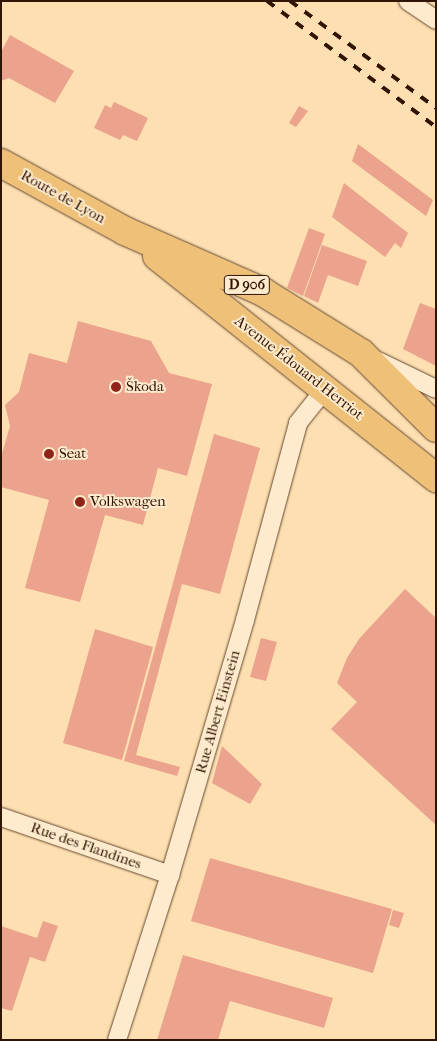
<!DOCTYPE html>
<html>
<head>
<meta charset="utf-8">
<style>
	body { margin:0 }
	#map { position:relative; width:437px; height:1041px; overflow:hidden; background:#fddfb1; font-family:"IM FELL French Canon",serif }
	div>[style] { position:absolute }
	.building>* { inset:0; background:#eba38d }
	.roads { filter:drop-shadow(0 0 1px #64482f) drop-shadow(0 0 1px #64482f) }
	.street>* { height:18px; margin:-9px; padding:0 9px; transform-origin:9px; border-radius:9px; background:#feeacc }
	.primary>* { height:28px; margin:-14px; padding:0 14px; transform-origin:14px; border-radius:14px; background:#eec078 }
	.rail>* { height:4px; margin-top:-2px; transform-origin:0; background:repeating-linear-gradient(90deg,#311504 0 9px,transparent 0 18px) }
	.dots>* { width:14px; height:14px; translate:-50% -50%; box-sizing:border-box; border:2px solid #feeacc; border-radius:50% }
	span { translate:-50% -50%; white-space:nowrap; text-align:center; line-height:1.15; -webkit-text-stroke:4px #feeacc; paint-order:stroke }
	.shield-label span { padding:1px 4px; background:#feeacc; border:1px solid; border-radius:4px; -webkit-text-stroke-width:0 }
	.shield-label { font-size:14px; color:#311504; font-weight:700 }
	.street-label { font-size:15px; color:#311504 }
	.poi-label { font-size:15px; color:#311504 }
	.left { translate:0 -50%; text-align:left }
	.frame { position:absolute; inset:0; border:2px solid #311504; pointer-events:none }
</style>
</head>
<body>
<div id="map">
	<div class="building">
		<div style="clip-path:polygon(10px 35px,74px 71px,55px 103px,9px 78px,1px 81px,1px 52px)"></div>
		<div style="clip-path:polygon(114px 102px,148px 118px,137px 141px,123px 135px,120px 140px,94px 128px,105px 105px,111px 108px)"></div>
		<div style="clip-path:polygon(299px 106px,308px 111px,296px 127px,289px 123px)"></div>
		<div style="clip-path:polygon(358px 144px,433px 200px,426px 216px,352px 161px)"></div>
		<div style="clip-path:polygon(344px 183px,408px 233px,401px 248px,395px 243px,385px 257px,332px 217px)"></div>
		<div style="clip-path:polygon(309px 228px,325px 234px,303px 296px,287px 288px)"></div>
		<div style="clip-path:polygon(322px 245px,367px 261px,358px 286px,328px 275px,318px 303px,304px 296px)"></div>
		<div style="clip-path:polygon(420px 303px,436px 309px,436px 366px,403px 349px)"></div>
		<div style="clip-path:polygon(78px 321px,151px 341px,169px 373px,212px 384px,187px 476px,158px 468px,143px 525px,105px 515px,80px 602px,25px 588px,49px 500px,1px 487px,1px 457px,10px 426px,5px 405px,19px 392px,29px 353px,67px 363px)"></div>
		<div style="clip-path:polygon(214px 434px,260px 448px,220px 594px,182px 584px,136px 755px,180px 767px,177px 776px,124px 761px)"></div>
		<div style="clip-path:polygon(405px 589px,436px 618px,436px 825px,331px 729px,357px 702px,337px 683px,347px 658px,359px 639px)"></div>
		<div style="clip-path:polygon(95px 629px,153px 647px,122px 760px,63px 743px)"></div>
		<div style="clip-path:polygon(261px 638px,277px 642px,266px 681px,250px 677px)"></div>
		<div style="clip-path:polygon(222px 746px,262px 784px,250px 804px,212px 783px)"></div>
		<div style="clip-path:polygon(210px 858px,392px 909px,373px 973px,191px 921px)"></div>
		<div style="clip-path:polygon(393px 910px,404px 913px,399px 928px,389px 925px)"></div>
		<div style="clip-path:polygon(43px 921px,58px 926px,45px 962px,30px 957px,12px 1011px,1px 1008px,1px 926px,37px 938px)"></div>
		<div style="clip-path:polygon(183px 955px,333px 998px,324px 1028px,230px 1001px,218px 1040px,157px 1040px)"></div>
	</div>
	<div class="roads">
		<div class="street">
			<div style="left:408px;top:1px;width:34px;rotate:34deg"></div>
			<div style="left:378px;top:361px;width:64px;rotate:25.8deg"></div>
			<div style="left:1px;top:817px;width:179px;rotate:18.9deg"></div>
			<div style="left:117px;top:1040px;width:173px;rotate:-72.2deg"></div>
			<div style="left:170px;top:875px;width:266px;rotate:-73.6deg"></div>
			<div style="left:245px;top:620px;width:204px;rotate:-74.9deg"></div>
			<div style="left:298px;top:423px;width:43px;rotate:-51.5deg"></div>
		</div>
		<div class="primary">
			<div style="left:1px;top:163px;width:141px;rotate:28.7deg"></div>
			<div style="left:125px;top:231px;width:151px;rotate:23.8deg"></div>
			<div style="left:263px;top:292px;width:115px;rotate:31.9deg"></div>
			<div style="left:361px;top:353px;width:106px;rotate:45deg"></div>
			<div style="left:157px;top:256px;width:357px;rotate:38.5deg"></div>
		</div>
	</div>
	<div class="rail">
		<div style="left:267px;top:1px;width:211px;rotate:36.7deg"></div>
		<div style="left:290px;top:1px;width:181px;rotate:36.2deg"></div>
	</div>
	<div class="dots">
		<div style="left:116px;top:387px;background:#8f2418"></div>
		<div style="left:49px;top:454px;background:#8f2418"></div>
		<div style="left:80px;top:502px;background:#8f2418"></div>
	</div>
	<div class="shield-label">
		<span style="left:247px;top:285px">D 906</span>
	</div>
	<div class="street-label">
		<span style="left:63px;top:197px;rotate:29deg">Route de Lyon</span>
		<span style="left:299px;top:368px;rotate:38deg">Avenue Édouard Herriot</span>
		<span style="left:218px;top:712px;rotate:-74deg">Rue Albert Einstein</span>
		<span style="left:86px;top:846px;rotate:19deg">Rue des Flandines</span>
	</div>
	<div class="poi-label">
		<span class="left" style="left:126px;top:387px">Škoda</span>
		<span class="left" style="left:59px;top:454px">Seat</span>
		<span class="left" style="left:90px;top:502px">Volkswagen</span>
	</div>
	<div class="frame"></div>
</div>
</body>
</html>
